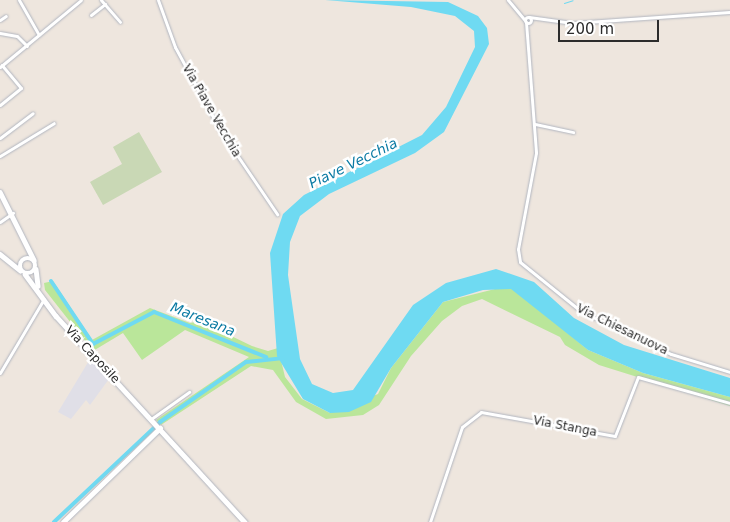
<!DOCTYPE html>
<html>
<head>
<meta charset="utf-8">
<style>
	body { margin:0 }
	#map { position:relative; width:730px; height:522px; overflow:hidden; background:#eee6de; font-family:"DejaVu Sans",sans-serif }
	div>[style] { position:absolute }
	.industrial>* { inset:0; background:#e0dfe7 }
	.green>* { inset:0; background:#bae69a }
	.cemetery>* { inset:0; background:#c9d8b5 }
	.water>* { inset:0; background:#6fdaf2 }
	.stream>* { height:1px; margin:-0.5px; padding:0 0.5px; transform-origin:0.5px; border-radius:0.5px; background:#6fdaf2 }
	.canal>* { height:4px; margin:-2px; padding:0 2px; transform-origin:2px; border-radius:2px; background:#6fdaf2 }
	.roads { filter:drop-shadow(0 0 1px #b2b6c0) drop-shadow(0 0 1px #b2b6c0) }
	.street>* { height:3px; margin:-1.5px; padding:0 1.5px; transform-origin:1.5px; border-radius:1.5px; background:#fff }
	.street>.ring { margin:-1.5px; padding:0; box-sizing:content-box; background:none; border:3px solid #fff; border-radius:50% }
	.secondary>* { height:4.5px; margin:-2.25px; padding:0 2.25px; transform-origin:2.25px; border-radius:2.25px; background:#fff }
	.secondary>.ring { margin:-2.25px; padding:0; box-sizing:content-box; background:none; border:4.5px solid #fff; border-radius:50% }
	span { translate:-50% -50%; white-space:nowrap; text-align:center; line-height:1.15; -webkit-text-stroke:5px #fff; paint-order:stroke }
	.street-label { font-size:12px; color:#2c2c2c }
	.water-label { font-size:14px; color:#0a7aa3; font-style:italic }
	.scale { position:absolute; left:558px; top:20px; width:101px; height:22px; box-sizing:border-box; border:2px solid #2c2c2c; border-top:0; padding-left:6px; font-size:15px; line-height:18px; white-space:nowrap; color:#2c2c2c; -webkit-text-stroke:4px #fff; paint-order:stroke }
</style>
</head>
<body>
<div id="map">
	<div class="industrial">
		<div style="clip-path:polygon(90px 359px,109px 379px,90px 405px,86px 400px,71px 419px,58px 412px)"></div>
	</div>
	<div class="green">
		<div style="clip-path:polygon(53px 281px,92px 340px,150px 308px,190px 323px,200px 321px,252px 346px,268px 351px,278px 348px,285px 377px,302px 399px,330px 413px,378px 394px,391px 368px,443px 302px,495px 289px,512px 289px,523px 296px,588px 350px,643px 373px,730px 397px,730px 406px,599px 365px,565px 345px,560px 337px,482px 299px,462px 306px,442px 321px,411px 356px,379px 405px,363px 415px,326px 419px,296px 402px,273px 370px,251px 366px,161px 425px,156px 420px,249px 357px,185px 330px,142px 360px,123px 333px,93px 351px,45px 290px,44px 283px)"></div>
	</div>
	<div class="cemetery">
		<div style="clip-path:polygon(139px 132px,162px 172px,103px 205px,90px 182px,122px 164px,113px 147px)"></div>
	</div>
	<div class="water">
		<div style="clip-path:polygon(325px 0,448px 2px,478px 16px,487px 28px,489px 44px,444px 132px,415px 153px,329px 194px,300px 216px,290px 242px,288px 275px,300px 359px,312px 384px,333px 393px,353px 390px,413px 305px,446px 283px,496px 269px,534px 282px,574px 318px,624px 345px,730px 378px,730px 397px,643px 373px,588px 350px,511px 289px,483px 290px,443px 302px,391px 368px,371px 402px,349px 412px,330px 413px,303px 399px,277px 356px,270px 253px,283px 214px,304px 195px,422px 135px,446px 107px,475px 47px,474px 31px,455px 16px,411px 7px)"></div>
	</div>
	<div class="stream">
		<div style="left:564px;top:3px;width:9px;rotate:-18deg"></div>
	</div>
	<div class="canal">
		<div style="left:51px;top:281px;width:76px;rotate:56.3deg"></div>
		<div style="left:93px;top:344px;width:69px;rotate:-27.7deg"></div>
		<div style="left:154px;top:312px;width:121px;rotate:21.9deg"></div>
		<div style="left:54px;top:522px;width:146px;rotate:-43.3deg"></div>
		<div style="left:160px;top:422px;width:105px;rotate:-34.9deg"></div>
		<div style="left:246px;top:362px;width:37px;rotate:-6deg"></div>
	</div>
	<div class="roads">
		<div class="street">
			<div style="left:19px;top:0;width:40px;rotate:60.3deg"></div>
			<div style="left:101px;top:0;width:29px;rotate:49deg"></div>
			<div style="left:158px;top:0;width:50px;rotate:70.1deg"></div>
			<div style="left:175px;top:47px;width:94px;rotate:61.5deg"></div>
			<div style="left:220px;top:130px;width:102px;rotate:55.8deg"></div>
			<div style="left:508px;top:0;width:26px;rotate:50deg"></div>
			<div style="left:91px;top:15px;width:18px;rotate:-38deg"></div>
			<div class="ring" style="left:525px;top:17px;width:3px;height:3px"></div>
			<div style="left:529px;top:17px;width:44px;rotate:7.8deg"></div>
			<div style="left:573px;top:23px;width:157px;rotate:-4deg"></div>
			<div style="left:0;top:20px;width:7px;rotate:-34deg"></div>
			<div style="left:526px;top:22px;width:131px;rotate:85.6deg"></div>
			<div style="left:536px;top:153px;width:98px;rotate:100.6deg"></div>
			<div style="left:518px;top:249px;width:13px;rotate:81deg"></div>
			<div style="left:520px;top:262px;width:80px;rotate:38.9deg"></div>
			<div style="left:582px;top:312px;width:98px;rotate:25.3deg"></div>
			<div style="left:671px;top:354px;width:62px;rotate:17deg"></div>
			<div style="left:0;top:33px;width:17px;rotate:10deg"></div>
			<div style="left:17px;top:36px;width:14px;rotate:45deg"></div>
			<div style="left:0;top:67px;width:105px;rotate:-39.6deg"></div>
			<div style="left:0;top:105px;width:27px;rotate:-39deg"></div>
			<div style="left:21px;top:88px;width:30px;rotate:-130deg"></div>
			<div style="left:535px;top:124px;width:39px;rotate:12deg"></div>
			<div style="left:0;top:138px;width:41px;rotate:-37.1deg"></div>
			<div style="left:0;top:156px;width:63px;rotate:-31.4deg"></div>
			<div style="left:0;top:222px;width:16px;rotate:-35deg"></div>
			<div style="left:0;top:373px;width:86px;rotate:-59.3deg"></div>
			<div style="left:151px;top:419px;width:47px;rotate:-35.4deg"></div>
			<div style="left:430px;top:522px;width:100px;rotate:-71.4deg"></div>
			<div style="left:462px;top:427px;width:24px;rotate:-38deg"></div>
			<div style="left:481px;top:412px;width:136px;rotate:10.2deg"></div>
			<div style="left:615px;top:436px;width:63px;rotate:-68.7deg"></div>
			<div style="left:638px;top:377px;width:96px;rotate:15.8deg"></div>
		</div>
		<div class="secondary">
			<div style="left:0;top:192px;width:76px;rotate:63.4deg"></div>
			<div style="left:0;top:254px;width:26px;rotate:39deg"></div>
			<div class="ring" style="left:20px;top:258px;width:11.5px;height:11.5px"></div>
			<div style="left:36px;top:269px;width:17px;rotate:83deg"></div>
			<div style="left:25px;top:274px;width:52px;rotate:53.6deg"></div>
			<div style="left:56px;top:316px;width:280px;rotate:47.5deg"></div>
			<div style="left:63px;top:522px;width:135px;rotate:-44.1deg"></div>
		</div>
	</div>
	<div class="street-label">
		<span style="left:211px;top:111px;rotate:60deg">Via Piave Vecchia</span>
		<span style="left:622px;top:330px;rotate:26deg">Via Chiesanuova</span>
		<span style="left:92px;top:355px;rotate:47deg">Via Caposile</span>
		<span style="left:565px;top:427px;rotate:11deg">Via Stanga</span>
	</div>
	<div class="water-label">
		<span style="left:353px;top:163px;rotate:-26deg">Piave Vecchia</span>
		<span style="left:203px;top:319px;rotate:22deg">Maresana</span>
	</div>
	<div class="scale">200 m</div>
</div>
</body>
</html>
